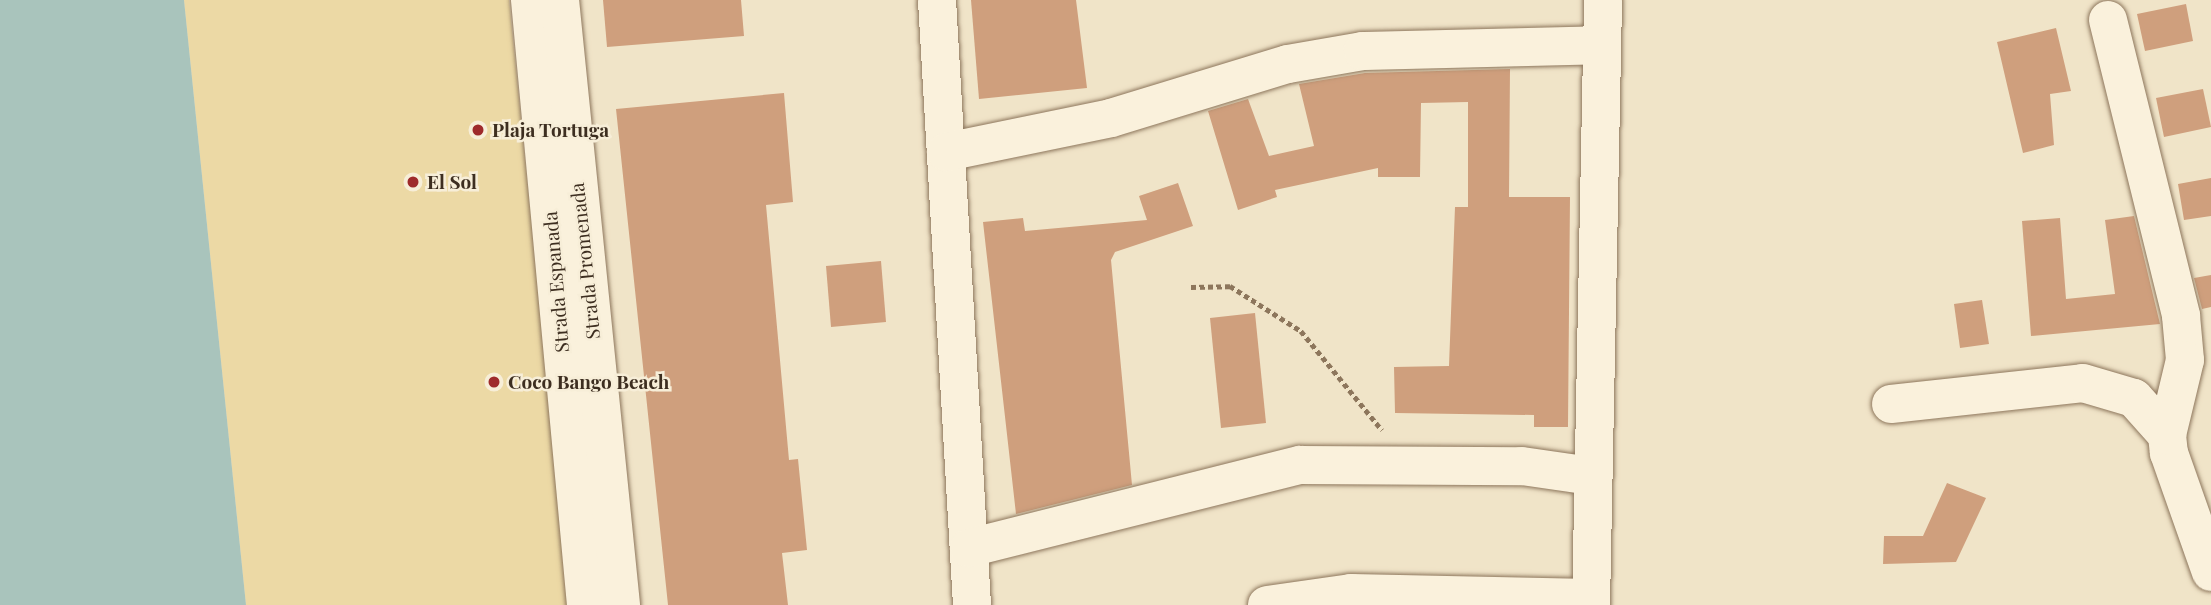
<!DOCTYPE html>
<html>
<head>
<meta charset="utf-8">
<style>
	body { margin:0 }
	#map { position:relative; width:2211px; height:605px; overflow:hidden; background:#f0e4c8; font-family:"Playfair Display",serif }
	div>[style] { position:absolute }
	.sand>* { inset:0; background:#ecd9a5 }
	.water>* { inset:0; background:#a9c4bc }
	.building>* { inset:0; background:#cf9f7d }
	.path>* { height:4.5px; margin-top:-2.25px; transform-origin:0; background:repeating-linear-gradient(90deg,#8d765c 0 5px,transparent 0 8.5px) }
	.roads { filter:drop-shadow(0 0 2px #8d765c) drop-shadow(0 0 2px #8d765c) }
	.minor>* { height:38px; margin:-19px; padding:0 19px; transform-origin:19px; border-radius:19px; background:#faf1dc }
	.dots>* { width:19px; height:19px; translate:-50% -50%; box-sizing:border-box; border:4px solid #f7eed8; border-radius:50% }
	span { translate:-50% -50%; white-space:nowrap; text-align:center; line-height:1.15; -webkit-text-stroke:5px #f7eed8; paint-order:stroke }
	.poi-label { font-size:19px; color:#3d2e20; font-weight:700 }
	.left { translate:0 -50%; text-align:left }
	.street-label { font-size:19px; color:#3d2e20 }
</style>
</head>
<body>
<div id="map">
	<div class="sand">
		<div style="clip-path:polygon(184px 0,509px 0,570px 605px,246px 605px)"></div>
	</div>
	<div class="water">
		<div style="clip-path:polygon(0 0,184px 0,246px 605px,0 605px)"></div>
	</div>
	<div class="building">
		<div style="clip-path:polygon(603px 0,741px 0,744px 36px,607px 47px)"></div>
		<div style="clip-path:polygon(971px 0,1076px 0,1087px 88px,979px 99px)"></div>
		<div style="clip-path:polygon(2186px 4px,2193px 41px,2145px 51px,2137px 14px)"></div>
		<div style="clip-path:polygon(2056px 28px,2071px 91px,2050px 94px,2054px 145px,2023px 153px,1997px 42px)"></div>
		<div style="clip-path:polygon(1510px 69px,1509px 197px,1570px 197px,1568px 427px,1534px 427px,1534px 415px,1395px 413px,1394px 367px,1449px 366px,1455px 207px,1468px 207px,1468px 102px,1421px 103px,1420px 177px,1378px 177px,1378px 168px,1275px 190px,1277px 197px,1238px 210px,1208px 111px,1248px 99px,1269px 156px,1314px 146px,1299px 84px,1365px 73px)"></div>
		<div style="clip-path:polygon(2203px 89px,2211px 127px,2164px 137px,2156px 98px)"></div>
		<div style="clip-path:polygon(784px 93px,793px 202px,766px 205px,789px 460px,798px 459px,807px 550px,782px 553px,788px 605px,668px 605px,616px 109px)"></div>
		<div style="clip-path:polygon(2211px 178px,2211px 216px,2184px 220px,2178px 184px)"></div>
		<div style="clip-path:polygon(1178px 183px,1193px 226px,1115px 252px,1111px 260px,1132px 485px,1016px 514px,983px 222px,1023px 218px,1025px 231px,1147px 220px,1139px 196px)"></div>
		<div style="clip-path:polygon(2134px 216px,2160px 324px,2031px 336px,2022px 221px,2060px 218px,2066px 299px,2115px 294px,2105px 220px)"></div>
		<div style="clip-path:polygon(881px 261px,886px 322px,831px 327px,826px 266px)"></div>
		<div style="clip-path:polygon(2211px 275px,2211px 307px,2202px 309px,2194px 278px)"></div>
		<div style="clip-path:polygon(1982px 300px,1989px 344px,1960px 348px,1954px 304px)"></div>
		<div style="clip-path:polygon(1255px 313px,1266px 423px,1221px 428px,1210px 318px)"></div>
		<div style="clip-path:polygon(1947px 483px,1986px 498px,1956px 562px,1883px 564px,1884px 536px,1923px 536px)"></div>
	</div>
	<div class="path">
		<div style="left:1191px;top:287px;width:39px;rotate:-1deg"></div>
		<div style="left:1230px;top:286px;width:84px;rotate:32.4deg"></div>
		<div style="left:1301px;top:331px;width:128px;rotate:50.7deg"></div>
	</div>
	<div class="roads">
		<div class="minor">
			<div style="left:530px;top:0;width:608px;rotate:84.71deg"></div>
			<div style="left:560px;top:0;width:608px;rotate:84.24deg"></div>
			<div style="left:937px;top:0;width:606px;rotate:86.69deg"></div>
			<div style="left:2108px;top:20px;width:305px;rotate:76.1deg"></div>
			<div style="left:2181px;top:316px;width:44px;rotate:84.8deg"></div>
			<div style="left:2185px;top:360px;width:77px;rotate:103.5deg"></div>
			<div style="left:2167px;top:435px;width:18px;rotate:84deg"></div>
			<div style="left:2169px;top:453px;width:126px;rotate:70.6deg"></div>
			<div style="left:946px;top:152px;width:168px;rotate:-11.6deg"></div>
			<div style="left:1111px;top:118px;width:185px;rotate:-17deg"></div>
			<div style="left:1288px;top:64px;width:76px;rotate:-9.8deg"></div>
			<div style="left:1363px;top:51px;width:238px;rotate:-1.4deg"></div>
			<div style="left:1891px;top:404px;width:193px;rotate:-6.2deg"></div>
			<div style="left:2083px;top:383px;width:53px;rotate:16.4deg"></div>
			<div style="left:2134px;top:398px;width:50px;rotate:48.3deg"></div>
			<div style="left:969px;top:548px;width:341px;rotate:-14.1deg"></div>
			<div style="left:1300px;top:465px;width:222px;rotate:0.3deg"></div>
			<div style="left:1522px;top:466px;width:70px;rotate:8.2deg"></div>
			<div style="left:1267px;top:605px;width:85px;rotate:-8.1deg"></div>
			<div style="left:1351px;top:593px;width:240px;rotate:1.2deg"></div>
			<div style="left:1591px;top:605px;width:605px;rotate:-88.86deg"></div>
		</div>
	</div>
	<div class="dots">
		<div style="left:478px;top:130px;background:#9e2a2b"></div>
		<div style="left:413px;top:182px;background:#9e2a2b"></div>
		<div style="left:494px;top:382px;background:#9e2a2b"></div>
	</div>
	<div class="poi-label">
		<span class="left" style="left:492px;top:130px">Plaja Tortuga</span>
		<span class="left" style="left:427px;top:182px">El Sol</span>
		<span class="left" style="left:508px;top:382px">Coco Bango Beach</span>
	</div>
	<div class="street-label">
		<span style="left:585px;top:261px;rotate:-96deg">Strada Promenada</span>
		<span style="left:556px;top:282px;rotate:-95deg">Strada Espanada</span>
	</div>
</div>
</body>
</html>
